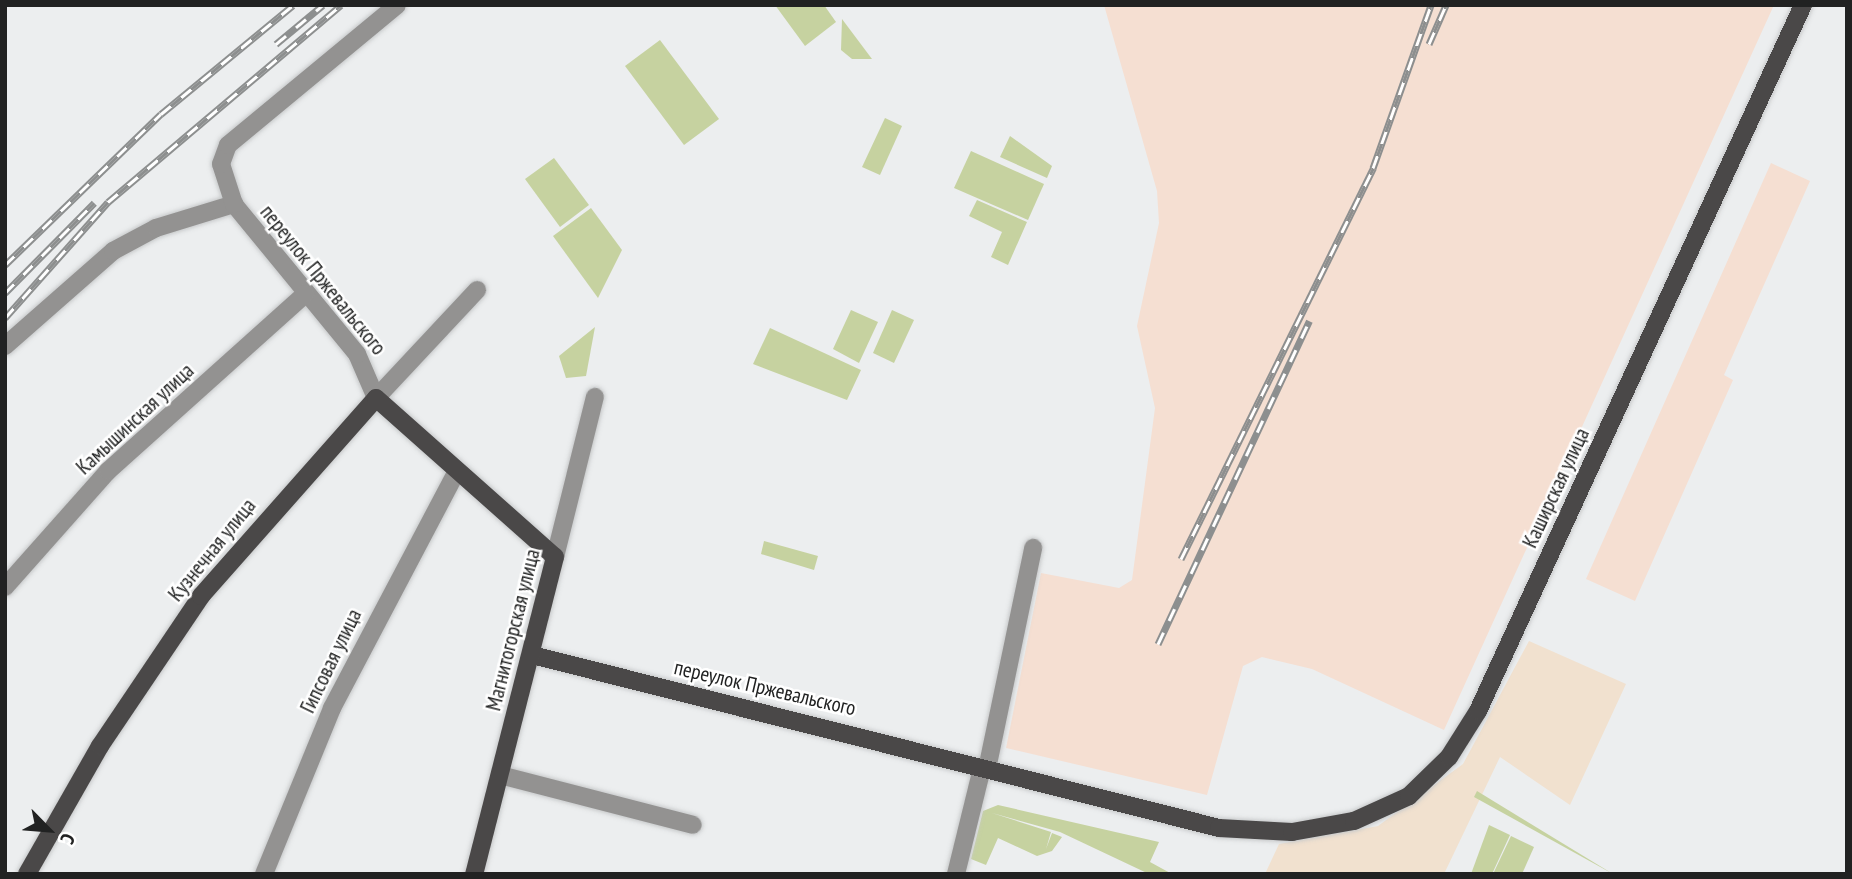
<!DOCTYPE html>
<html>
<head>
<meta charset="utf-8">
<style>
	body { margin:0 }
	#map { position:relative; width:1852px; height:879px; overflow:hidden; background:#eceeef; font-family:"PT Sans Narrow",sans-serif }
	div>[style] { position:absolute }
	.commercial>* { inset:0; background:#f1e1cf }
	.industrial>* { inset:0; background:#f5dfd2 }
	.green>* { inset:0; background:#c6d2a0 }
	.roads { filter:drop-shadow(0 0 2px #c7c9ca) drop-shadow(0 0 2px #c7c9ca) }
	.minor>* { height:18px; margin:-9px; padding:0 9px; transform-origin:9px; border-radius:9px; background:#939291 }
	.major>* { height:18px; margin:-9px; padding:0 9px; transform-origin:9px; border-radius:9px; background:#4a4848 }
	.rail>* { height:7px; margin-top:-3.5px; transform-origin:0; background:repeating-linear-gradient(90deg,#fff 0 13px,#8d8f8f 0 26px); box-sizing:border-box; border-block:2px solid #8d8f8f }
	span { translate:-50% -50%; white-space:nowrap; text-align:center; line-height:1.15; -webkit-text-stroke:5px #fff; paint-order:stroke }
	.street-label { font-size:21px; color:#212222 }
	.frame { position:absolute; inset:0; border:7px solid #212222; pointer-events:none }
	.north { position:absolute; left:14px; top:795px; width:70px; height:70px; -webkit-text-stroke:5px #fff; paint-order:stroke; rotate:115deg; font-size:19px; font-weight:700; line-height:28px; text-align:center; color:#212222 }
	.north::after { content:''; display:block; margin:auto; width:24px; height:32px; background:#212222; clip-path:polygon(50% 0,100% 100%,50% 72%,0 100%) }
</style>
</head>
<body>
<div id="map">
	<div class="commercial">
		<div style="clip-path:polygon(1529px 641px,1626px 684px,1570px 805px,1500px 757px,1444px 874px,1265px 874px,1279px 844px,1378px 826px,1463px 764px)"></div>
	</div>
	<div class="industrial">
		<div style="clip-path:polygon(1104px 5px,1774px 5px,1444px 730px,1312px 669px,1262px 657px,1243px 666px,1207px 795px,1006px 748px,1041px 573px,1119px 588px,1132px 580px,1155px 408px,1137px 326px,1159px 223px,1157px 191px)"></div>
		<div style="clip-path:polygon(1771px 163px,1810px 181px,1724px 375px,1733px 380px,1635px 601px,1586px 579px)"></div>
	</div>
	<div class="green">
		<div style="clip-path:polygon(775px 5px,824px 5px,836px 22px,805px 46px)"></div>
		<div style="clip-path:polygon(842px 19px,872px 59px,852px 59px,841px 50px)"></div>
		<div style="clip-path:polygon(660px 40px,719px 119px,684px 145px,625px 66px)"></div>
		<div style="clip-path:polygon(885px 118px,902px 126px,880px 175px,862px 167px)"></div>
		<div style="clip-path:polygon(1010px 136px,1052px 166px,1047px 178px,1000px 157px)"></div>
		<div style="clip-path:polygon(971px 151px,1044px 184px,1028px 220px,954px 188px)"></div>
		<div style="clip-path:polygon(554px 158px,589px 205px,560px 227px,525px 179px)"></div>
		<div style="clip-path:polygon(977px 200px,1027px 222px,1008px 265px,991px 257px,1002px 232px,969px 216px)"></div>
		<div style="clip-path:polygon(591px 208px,622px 250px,598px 298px,553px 236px)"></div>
		<div style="clip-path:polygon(851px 310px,878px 322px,859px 363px,833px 349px)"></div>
		<div style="clip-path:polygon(892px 310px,914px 320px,894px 363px,873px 353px)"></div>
		<div style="clip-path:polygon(595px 327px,586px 376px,566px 378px,559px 356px)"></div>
		<div style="clip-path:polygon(770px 328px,861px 370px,847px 400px,753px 364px)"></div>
		<div style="clip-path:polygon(764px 541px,818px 556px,814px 570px,761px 554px)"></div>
		<div style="clip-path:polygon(1477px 791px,1613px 874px,1474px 797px)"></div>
		<div style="clip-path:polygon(998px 805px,1159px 842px,1150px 862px,1172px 874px,1149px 874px,1060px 832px,992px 813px,1051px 832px,1046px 849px,1052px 833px,1062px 837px,1052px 851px,1037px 856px,998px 838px,986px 865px,971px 859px,983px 811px)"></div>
		<div style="clip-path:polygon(1489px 825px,1510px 835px,1492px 874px,1471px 874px)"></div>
		<div style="clip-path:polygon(1511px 836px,1534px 847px,1522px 874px,1493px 874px)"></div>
	</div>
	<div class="roads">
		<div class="minor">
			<div style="left:5px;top:346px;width:144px;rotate:-41.3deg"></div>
			<div style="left:113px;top:251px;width:49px;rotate:-28.1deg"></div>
			<div style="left:156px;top:228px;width:82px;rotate:-17.1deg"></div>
			<div style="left:376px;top:398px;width:48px;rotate:-113.4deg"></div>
			<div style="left:357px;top:354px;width:194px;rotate:-129.4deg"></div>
			<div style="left:234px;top:204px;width:42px;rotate:-108deg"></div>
			<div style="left:221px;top:164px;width:20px;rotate:-70deg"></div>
			<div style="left:228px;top:145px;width:219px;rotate:-39.6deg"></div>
			<div style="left:376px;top:398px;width:148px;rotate:-46.9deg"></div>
			<div style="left:555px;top:557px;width:165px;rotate:-76deg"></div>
			<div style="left:5px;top:587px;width:155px;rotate:-48.4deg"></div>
			<div style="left:108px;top:471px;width:265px;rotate:-41.9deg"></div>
			<div style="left:987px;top:769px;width:226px;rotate:-78.2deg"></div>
			<div style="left:500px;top:775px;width:199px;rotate:14.5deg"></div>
			<div style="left:264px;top:874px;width:179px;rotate:-67.7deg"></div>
			<div style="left:332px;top:708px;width:263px;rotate:-62.2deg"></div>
			<div style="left:956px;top:874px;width:109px;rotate:-76.2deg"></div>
		</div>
		<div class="major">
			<div style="left:532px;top:655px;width:708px;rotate:14.13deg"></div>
			<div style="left:1219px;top:828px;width:73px;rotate:3.1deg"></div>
			<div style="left:1292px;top:832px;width:63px;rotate:-10.1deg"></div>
			<div style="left:1354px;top:821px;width:60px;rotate:-24.4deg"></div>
			<div style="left:1409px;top:796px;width:56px;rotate:-44.3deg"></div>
			<div style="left:1449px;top:757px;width:54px;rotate:-57.8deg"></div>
			<div style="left:1478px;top:711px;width:777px;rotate:-65.28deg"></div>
			<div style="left:27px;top:874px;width:147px;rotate:-60.3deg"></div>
			<div style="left:100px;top:746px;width:181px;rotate:-56deg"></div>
			<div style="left:201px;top:596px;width:264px;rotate:-48.5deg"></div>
			<div style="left:376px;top:398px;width:239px;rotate:41.6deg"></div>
			<div style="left:555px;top:557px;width:327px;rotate:104.3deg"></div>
		</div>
	</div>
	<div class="rail">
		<div style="left:276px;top:44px;width:61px;rotate:-39.7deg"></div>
		<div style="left:1429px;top:44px;width:43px;rotate:-66.4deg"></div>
		<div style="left:5px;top:265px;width:217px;rotate:-44.1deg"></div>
		<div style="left:161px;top:114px;width:171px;rotate:-39.5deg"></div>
		<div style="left:5px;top:293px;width:127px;rotate:-45.3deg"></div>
		<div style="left:5px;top:318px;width:155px;rotate:-48.4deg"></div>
		<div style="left:108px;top:202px;width:305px;rotate:-40.2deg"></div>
		<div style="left:1181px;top:559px;width:436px;rotate:-63.8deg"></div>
		<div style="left:1373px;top:168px;width:173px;rotate:-70.4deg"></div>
		<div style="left:1158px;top:644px;width:357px;rotate:-64.9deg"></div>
	</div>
	<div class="street-label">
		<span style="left:323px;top:280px;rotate:51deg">переулок Пржевальского</span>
		<span style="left:135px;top:419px;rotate:-43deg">Камышинская улица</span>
		<span style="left:1556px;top:488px;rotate:-65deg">Каширская улица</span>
		<span style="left:212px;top:550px;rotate:-51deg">Кузнечная улица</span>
		<span style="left:513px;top:630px;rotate:-76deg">Магнитогорская улица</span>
		<span style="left:331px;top:661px;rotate:-64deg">Гипсовая улица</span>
		<span style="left:765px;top:688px;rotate:13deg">переулок Пржевальского</span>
	</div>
	<div class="frame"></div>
	<div class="north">С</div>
</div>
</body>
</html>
